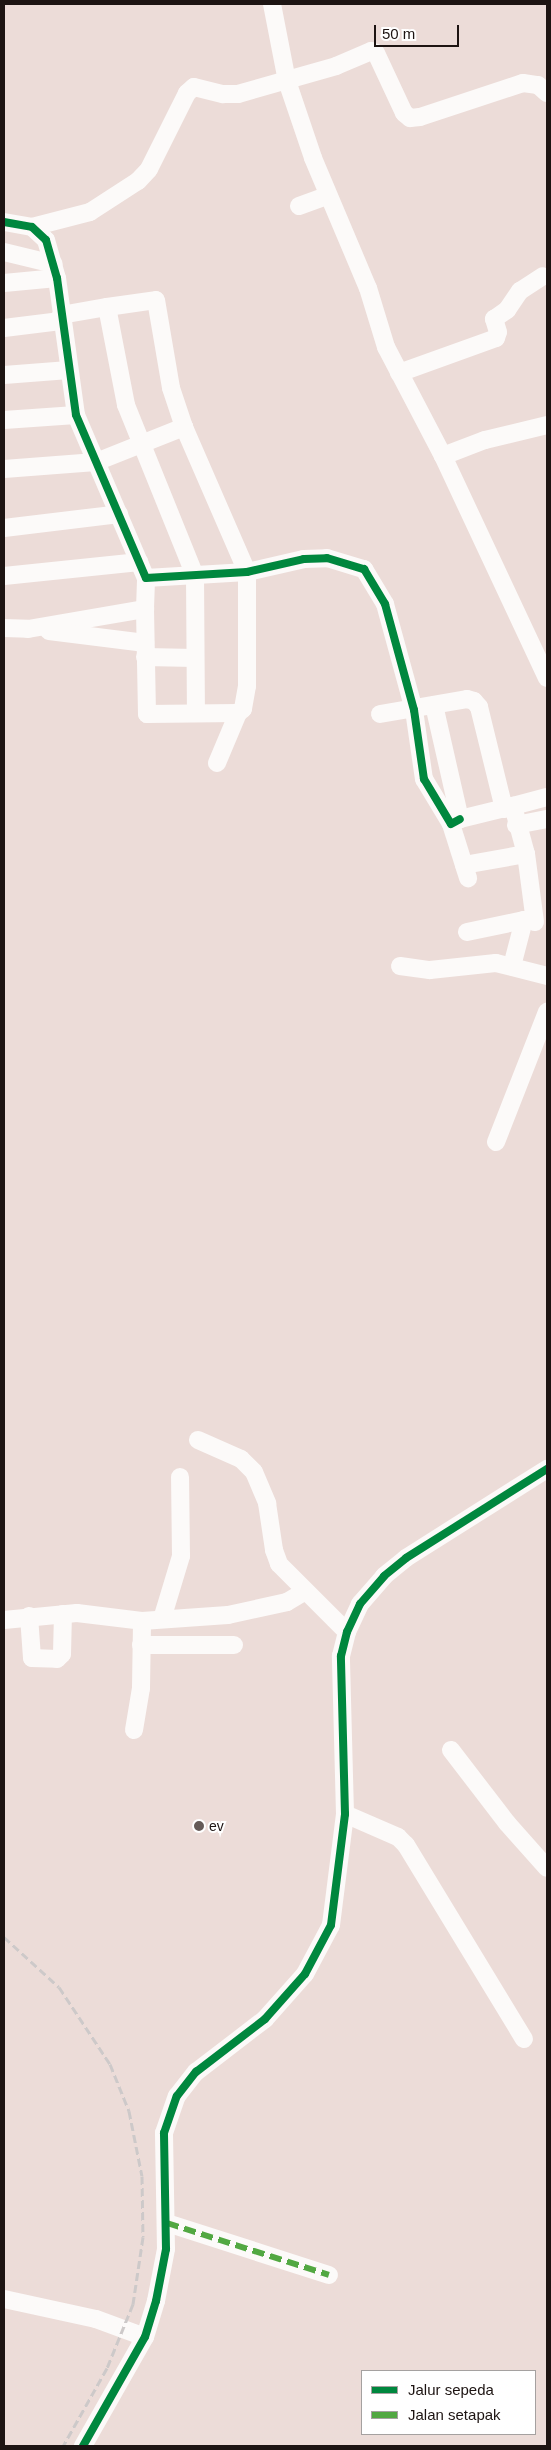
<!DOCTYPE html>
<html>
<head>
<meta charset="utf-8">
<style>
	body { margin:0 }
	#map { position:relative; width:551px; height:2450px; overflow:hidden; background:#ecdcd8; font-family:Helvetica,sans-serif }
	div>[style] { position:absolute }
	.minor>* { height:18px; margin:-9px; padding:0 9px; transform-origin:9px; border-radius:9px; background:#fcfaf9 }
	.rail>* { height:3px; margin-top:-1.5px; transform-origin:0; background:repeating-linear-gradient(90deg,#cdc9c9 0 8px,transparent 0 12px) }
	.quiet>* { height:6px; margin-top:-3px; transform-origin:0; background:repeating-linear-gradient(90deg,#52a842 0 12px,transparent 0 18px) }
	.cycleway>* { height:8px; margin:-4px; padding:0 4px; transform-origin:4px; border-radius:4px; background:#00873e }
	.dots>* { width:14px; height:14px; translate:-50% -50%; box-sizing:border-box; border:2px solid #fff; border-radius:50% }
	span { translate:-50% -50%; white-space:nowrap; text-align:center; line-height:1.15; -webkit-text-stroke:4px #fff; paint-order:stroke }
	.poi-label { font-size:14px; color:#1d1412 }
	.left { translate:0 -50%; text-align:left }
	.frame { position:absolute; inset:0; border:5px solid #1d1412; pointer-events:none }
	.legend { position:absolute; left:361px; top:2370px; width:175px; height:65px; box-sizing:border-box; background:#fff; border:1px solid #a5a1a0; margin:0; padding:6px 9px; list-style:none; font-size:15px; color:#1d1412 }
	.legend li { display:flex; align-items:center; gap:10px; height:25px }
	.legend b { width:25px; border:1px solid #a5a1a0 }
	.scale { position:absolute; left:374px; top:25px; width:85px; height:22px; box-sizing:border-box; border:2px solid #1d1412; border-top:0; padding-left:6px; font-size:15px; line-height:18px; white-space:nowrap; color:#1d1412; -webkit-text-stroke:4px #fff; paint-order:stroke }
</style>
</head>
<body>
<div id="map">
	<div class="minor">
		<div style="left:272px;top:4px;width:78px;rotate:79deg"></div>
		<div style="left:287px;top:81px;width:81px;rotate:71.3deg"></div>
		<div style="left:313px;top:158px;width:141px;rotate:67.1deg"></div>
		<div style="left:368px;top:288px;width:62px;rotate:73deg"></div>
		<div style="left:386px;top:347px;width:123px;rotate:62.4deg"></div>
		<div style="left:443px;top:456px;width:245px;rotate:64.9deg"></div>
		<div style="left:299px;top:206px;width:30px;rotate:-20deg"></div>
		<div style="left:4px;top:222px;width:28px;rotate:10deg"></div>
		<div style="left:32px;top:227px;width:19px;rotate:43deg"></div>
		<div style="left:46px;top:240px;width:40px;rotate:74deg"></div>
		<div style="left:57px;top:278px;width:138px;rotate:82.1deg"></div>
		<div style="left:76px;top:415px;width:177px;rotate:66.8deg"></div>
		<div style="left:146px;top:578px;width:101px;rotate:-3.4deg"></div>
		<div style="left:247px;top:572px;width:58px;rotate:-12.8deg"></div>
		<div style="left:304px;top:559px;width:23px;rotate:-2deg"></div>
		<div style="left:327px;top:558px;width:39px;rotate:17deg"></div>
		<div style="left:364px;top:569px;width:41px;rotate:59deg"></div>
		<div style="left:385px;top:604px;width:110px;rotate:74.7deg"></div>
		<div style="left:414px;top:710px;width:70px;rotate:81.8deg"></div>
		<div style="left:424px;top:779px;width:52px;rotate:59deg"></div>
		<div style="left:451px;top:824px;width:10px;rotate:-29deg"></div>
		<div style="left:32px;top:227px;width:60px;rotate:-14.5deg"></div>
		<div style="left:90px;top:212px;width:57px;rotate:-32.9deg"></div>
		<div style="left:138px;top:181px;width:16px;rotate:-47deg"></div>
		<div style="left:149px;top:169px;width:85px;rotate:-63.4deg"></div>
		<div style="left:187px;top:93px;width:9px;rotate:-41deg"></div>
		<div style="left:194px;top:87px;width:30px;rotate:14deg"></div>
		<div style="left:223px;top:94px;width:15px"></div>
		<div style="left:238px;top:94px;width:102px;rotate:-15.9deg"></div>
		<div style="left:336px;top:66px;width:38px;rotate:-23deg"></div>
		<div style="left:371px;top:51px;width:5px;rotate:22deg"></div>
		<div style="left:376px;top:53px;width:66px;rotate:65deg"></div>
		<div style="left:404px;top:113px;width:8px;rotate:40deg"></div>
		<div style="left:410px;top:118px;width:10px;rotate:-6deg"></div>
		<div style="left:420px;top:117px;width:108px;rotate:-18.3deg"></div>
		<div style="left:523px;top:83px;width:15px;rotate:8deg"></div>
		<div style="left:538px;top:85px;width:12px;rotate:42deg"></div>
		<div style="left:4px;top:252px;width:51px;rotate:13.5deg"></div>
		<div style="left:4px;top:283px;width:53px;rotate:-5.4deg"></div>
		<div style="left:107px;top:307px;width:49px;rotate:-8.1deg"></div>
		<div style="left:156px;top:300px;width:89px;rotate:80.3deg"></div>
		<div style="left:171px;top:388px;width:41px;rotate:71.6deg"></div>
		<div style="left:61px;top:315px;width:47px;rotate:-9.9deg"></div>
		<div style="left:107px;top:307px;width:100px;rotate:79deg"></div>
		<div style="left:126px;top:405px;width:184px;rotate:68deg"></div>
		<div style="left:195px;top:576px;width:135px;rotate:89.6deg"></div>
		<div style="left:4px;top:328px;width:57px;rotate:-7deg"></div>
		<div style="left:399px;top:373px;width:103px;rotate:-19.8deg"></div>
		<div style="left:496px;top:338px;width:6px;rotate:-72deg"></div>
		<div style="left:498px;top:332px;width:14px;rotate:-107deg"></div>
		<div style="left:494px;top:319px;width:16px;rotate:-35deg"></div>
		<div style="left:507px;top:310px;width:23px;rotate:-56deg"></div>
		<div style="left:520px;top:291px;width:27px;rotate:-33deg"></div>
		<div style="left:4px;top:375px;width:65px;rotate:-4.4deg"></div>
		<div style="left:4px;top:420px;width:72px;rotate:-4deg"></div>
		<div style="left:443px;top:456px;width:45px;rotate:-20.9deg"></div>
		<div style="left:485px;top:440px;width:64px;rotate:-13.6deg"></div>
		<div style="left:4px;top:469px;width:92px;rotate:-4.4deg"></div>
		<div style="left:96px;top:462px;width:95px;rotate:-21.7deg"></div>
		<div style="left:184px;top:427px;width:158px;rotate:66.5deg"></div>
		<div style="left:247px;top:572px;width:114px;rotate:90deg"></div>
		<div style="left:247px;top:686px;width:23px;rotate:100deg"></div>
		<div style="left:243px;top:709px;width:6px;rotate:141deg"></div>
		<div style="left:238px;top:713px;width:91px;rotate:179.4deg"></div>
		<div style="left:147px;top:714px;width:105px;rotate:-91.1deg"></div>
		<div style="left:4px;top:528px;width:116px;rotate:-6.9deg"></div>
		<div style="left:4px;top:576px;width:136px;rotate:-5.9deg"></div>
		<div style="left:4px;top:628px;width:24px;rotate:2deg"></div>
		<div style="left:28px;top:629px;width:119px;rotate:-9.7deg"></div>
		<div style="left:145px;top:609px;width:31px;rotate:-88deg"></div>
		<div style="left:49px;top:631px;width:97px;rotate:7.1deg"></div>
		<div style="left:145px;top:657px;width:50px;rotate:1.1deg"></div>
		<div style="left:434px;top:705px;width:117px;rotate:77.2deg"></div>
		<div style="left:460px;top:819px;width:55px;rotate:-13.8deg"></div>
		<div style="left:380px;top:714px;width:88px;rotate:-9.8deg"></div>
		<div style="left:467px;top:699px;width:7px;rotate:16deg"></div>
		<div style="left:474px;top:701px;width:8px;rotate:50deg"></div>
		<div style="left:479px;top:707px;width:105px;rotate:76.2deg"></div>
		<div style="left:217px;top:763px;width:54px;rotate:-67.2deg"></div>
		<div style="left:451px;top:824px;width:57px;rotate:72.5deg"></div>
		<div style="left:516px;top:825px;width:32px;rotate:-11deg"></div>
		<div style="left:464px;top:865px;width:63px;rotate:-10.1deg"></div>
		<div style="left:535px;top:922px;width:69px;rotate:-97.5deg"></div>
		<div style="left:526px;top:854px;width:50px;rotate:-105.2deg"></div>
		<div style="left:513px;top:806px;width:35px;rotate:-15deg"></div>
		<div style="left:467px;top:932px;width:58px;rotate:-11.9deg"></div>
		<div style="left:524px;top:920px;width:48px;rotate:104.6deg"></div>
		<div style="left:400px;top:966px;width:30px;rotate:8deg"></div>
		<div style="left:430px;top:970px;width:66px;rotate:-6.1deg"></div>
		<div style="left:496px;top:963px;width:53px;rotate:14.3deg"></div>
		<div style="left:496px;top:1142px;width:140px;rotate:-68.6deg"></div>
		<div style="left:198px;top:1440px;width:47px;rotate:23.8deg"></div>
		<div style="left:241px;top:1459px;width:18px;rotate:45deg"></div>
		<div style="left:254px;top:1472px;width:34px;rotate:67deg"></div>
		<div style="left:267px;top:1503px;width:48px;rotate:81.5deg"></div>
		<div style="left:274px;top:1550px;width:15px;rotate:70deg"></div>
		<div style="left:279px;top:1564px;width:96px;rotate:45deg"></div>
		<div style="left:29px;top:1616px;width:42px;rotate:85.9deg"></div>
		<div style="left:32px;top:1658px;width:25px;rotate:2deg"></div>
		<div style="left:57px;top:1659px;width:7px;rotate:-45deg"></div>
		<div style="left:62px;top:1654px;width:40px;rotate:-88.6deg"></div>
		<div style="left:162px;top:1619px;width:66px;rotate:-73.2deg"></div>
		<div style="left:181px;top:1556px;width:79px;rotate:-90.7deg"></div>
		<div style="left:4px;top:1620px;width:73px;rotate:-5.5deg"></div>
		<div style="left:77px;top:1613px;width:65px;rotate:7deg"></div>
		<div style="left:142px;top:1621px;width:86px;rotate:-4deg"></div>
		<div style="left:228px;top:1615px;width:60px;rotate:-12.4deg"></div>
		<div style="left:287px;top:1602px;width:21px;rotate:-31deg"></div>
		<div style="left:141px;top:1645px;width:93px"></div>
		<div style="left:134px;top:1730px;width:43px;rotate:-80.5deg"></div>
		<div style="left:141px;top:1688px;width:67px;rotate:-89.1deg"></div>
		<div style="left:451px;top:1750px;width:92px;rotate:52.5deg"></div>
		<div style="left:507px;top:1823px;width:60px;rotate:48.4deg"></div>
		<div style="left:345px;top:1814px;width:58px;rotate:23.5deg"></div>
		<div style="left:398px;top:1837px;width:11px;rotate:45deg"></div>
		<div style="left:406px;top:1845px;width:227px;rotate:58.7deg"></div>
		<div style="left:167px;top:2223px;width:170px;rotate:17.8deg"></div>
		<div style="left:4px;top:2299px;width:94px;rotate:12.3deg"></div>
		<div style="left:96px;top:2319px;width:52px;rotate:20.2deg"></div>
		<div style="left:83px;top:2446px;width:125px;rotate:-60.4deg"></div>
		<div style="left:145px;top:2337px;width:38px;rotate:-73deg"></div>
		<div style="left:156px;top:2301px;width:53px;rotate:-79.1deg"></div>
		<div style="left:166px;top:2249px;width:116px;rotate:-91deg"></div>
		<div style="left:164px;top:2133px;width:39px;rotate:-71deg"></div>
		<div style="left:177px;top:2096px;width:31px;rotate:-52deg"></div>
		<div style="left:196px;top:2072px;width:87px;rotate:-37.5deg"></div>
		<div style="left:265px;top:2019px;width:60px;rotate:-48.4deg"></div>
		<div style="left:305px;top:1974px;width:55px;rotate:-62deg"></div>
		<div style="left:331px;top:1925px;width:112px;rotate:-82.8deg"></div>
		<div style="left:345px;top:1814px;width:158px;rotate:-91.5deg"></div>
		<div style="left:341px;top:1656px;width:25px;rotate:-76deg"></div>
		<div style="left:347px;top:1632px;width:31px;rotate:-65deg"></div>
		<div style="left:360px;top:1604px;width:37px;rotate:-49deg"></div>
		<div style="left:384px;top:1576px;width:28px;rotate:-39deg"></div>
		<div style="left:406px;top:1558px;width:167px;rotate:-32.3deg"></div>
	</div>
	<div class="rail">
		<div style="left:4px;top:1937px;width:74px;rotate:42.3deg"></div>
		<div style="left:59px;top:1987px;width:92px;rotate:56.5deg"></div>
		<div style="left:110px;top:2064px;width:51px;rotate:68deg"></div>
		<div style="left:129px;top:2111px;width:66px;rotate:78.7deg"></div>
		<div style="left:142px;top:2176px;width:61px;rotate:89.1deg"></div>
		<div style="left:143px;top:2237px;width:68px;rotate:98.5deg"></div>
		<div style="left:133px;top:2304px;width:69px;rotate:112.1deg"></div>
		<div style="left:107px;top:2368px;width:90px;rotate:119.4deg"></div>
	</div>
	<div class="quiet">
		<div style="left:167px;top:2223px;width:170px;rotate:17.8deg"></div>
	</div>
	<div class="cycleway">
		<div style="left:4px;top:222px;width:28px;rotate:10deg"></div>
		<div style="left:32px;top:227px;width:19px;rotate:43deg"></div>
		<div style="left:46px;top:240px;width:40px;rotate:74deg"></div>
		<div style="left:57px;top:278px;width:138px;rotate:82.1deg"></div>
		<div style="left:76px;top:415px;width:177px;rotate:66.8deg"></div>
		<div style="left:146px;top:578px;width:101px;rotate:-3.4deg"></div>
		<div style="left:247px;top:572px;width:58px;rotate:-12.8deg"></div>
		<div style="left:304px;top:559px;width:23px;rotate:-2deg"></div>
		<div style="left:327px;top:558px;width:39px;rotate:17deg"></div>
		<div style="left:364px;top:569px;width:41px;rotate:59deg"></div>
		<div style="left:385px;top:604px;width:110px;rotate:74.7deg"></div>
		<div style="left:414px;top:710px;width:70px;rotate:81.8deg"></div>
		<div style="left:424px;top:779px;width:52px;rotate:59deg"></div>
		<div style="left:451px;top:824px;width:10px;rotate:-29deg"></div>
		<div style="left:83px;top:2446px;width:125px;rotate:-60.4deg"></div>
		<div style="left:145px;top:2337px;width:38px;rotate:-73deg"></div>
		<div style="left:156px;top:2301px;width:53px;rotate:-79.1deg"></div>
		<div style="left:166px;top:2249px;width:116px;rotate:-91deg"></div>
		<div style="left:164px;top:2133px;width:39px;rotate:-71deg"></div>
		<div style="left:177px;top:2096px;width:31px;rotate:-52deg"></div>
		<div style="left:196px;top:2072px;width:87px;rotate:-37.5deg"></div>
		<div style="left:265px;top:2019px;width:60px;rotate:-48.4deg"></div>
		<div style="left:305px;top:1974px;width:55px;rotate:-62deg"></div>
		<div style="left:331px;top:1925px;width:112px;rotate:-82.8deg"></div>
		<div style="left:345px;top:1814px;width:158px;rotate:-91.5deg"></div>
		<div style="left:341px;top:1656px;width:25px;rotate:-76deg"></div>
		<div style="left:347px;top:1632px;width:31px;rotate:-65deg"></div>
		<div style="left:360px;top:1604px;width:37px;rotate:-49deg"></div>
		<div style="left:384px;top:1576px;width:28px;rotate:-39deg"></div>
		<div style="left:406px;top:1558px;width:167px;rotate:-32.3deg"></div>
	</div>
	<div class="dots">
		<div style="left:199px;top:1826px;background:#655a57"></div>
	</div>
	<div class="poi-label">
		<span class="left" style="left:209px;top:1826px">ev</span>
	</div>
	<div class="frame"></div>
	<ul class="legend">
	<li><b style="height:6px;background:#00873e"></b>Jalur sepeda</li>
	<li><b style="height:6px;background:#52a842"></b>Jalan setapak</li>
	</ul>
	<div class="scale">50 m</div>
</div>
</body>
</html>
